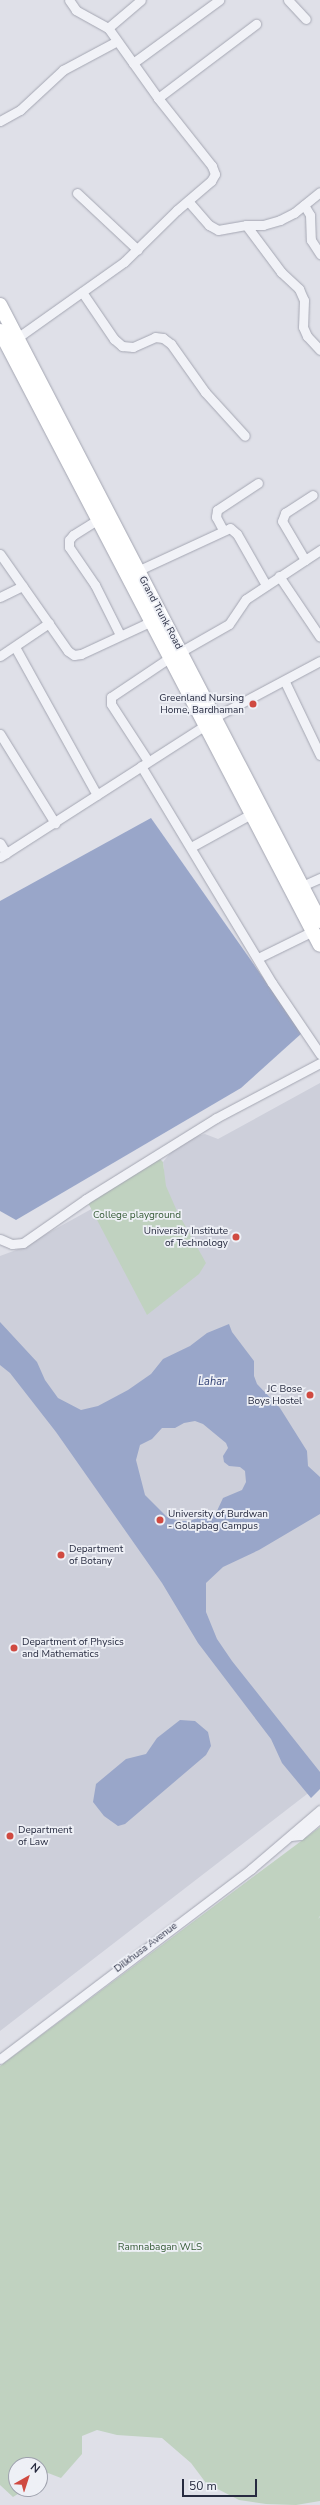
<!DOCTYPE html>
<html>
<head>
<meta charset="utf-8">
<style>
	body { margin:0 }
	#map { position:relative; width:320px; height:2505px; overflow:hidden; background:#dfe0e8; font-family:"Nunito Sans",sans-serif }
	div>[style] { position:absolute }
	.built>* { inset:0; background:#cdcfda }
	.green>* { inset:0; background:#c0d2c0 }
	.water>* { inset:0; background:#99a6c9 }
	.roads { filter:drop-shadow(0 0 1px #a4a6b2) drop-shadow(0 0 1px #a4a6b2) }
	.minor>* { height:9px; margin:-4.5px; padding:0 4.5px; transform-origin:4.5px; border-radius:4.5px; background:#f1f2f7 }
	.primary>* { height:14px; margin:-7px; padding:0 7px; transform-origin:7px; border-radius:7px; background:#fff }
	.dots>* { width:11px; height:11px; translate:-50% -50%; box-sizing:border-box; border:2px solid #eef0f6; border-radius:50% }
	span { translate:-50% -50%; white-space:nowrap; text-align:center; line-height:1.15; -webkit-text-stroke:3.5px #eef0f6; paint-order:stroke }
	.street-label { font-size:10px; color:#272b40 }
	.poi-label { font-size:10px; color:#272b40 }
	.right { translate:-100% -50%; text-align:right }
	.left { translate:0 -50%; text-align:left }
	.park-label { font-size:10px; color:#355b36 }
	.water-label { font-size:11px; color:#314174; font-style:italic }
	.north { position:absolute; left:8px; top:2457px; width:40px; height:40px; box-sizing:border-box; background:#eef0f6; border:1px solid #9ea1ad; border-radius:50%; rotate:39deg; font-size:11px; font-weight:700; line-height:16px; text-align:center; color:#272b40 }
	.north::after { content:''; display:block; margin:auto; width:14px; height:18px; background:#d04a41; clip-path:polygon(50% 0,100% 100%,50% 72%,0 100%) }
	.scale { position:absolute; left:182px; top:2479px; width:75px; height:18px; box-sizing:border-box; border:2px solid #272b40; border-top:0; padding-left:5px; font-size:12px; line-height:14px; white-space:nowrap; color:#272b40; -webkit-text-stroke:3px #eef0f6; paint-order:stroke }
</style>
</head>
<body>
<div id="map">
	<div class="built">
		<div style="clip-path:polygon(320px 1083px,320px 1784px,0 2031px,0 1256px,19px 1249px,164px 1169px,163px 1162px,181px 1140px,205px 1134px,218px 1139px)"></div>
	</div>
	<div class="green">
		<div style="clip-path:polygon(160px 1159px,163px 1162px,166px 1186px,177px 1211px,206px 1263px,199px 1274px,147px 1315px,86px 1199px,130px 1172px)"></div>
		<div style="clip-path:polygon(320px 1827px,320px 1916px,318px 1919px,320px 1917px,320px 2501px,296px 2505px,266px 2504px,239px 2500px,206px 2483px,191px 2463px,162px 2438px,117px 2435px,97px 2430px,82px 2436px,82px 2454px,61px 2478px,48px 2473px,40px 2479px,40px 2465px,16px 2465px,16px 2489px,26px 2489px,13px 2497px,0 2485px,0 2066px)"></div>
	</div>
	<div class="water">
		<div style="clip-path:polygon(151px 818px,302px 1033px,241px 1088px,16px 1220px,0 1211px,0 901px)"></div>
		<div style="clip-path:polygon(evenodd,0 1322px,37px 1362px,45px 1380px,58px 1398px,81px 1410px,98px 1406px,128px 1390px,151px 1374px,163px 1359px,190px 1346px,207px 1333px,229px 1324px,232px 1332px,254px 1361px,254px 1376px,257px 1384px,280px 1408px,307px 1451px,308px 1466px,320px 1477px,320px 1514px,259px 1550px,223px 1567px,206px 1583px,206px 1612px,217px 1639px,232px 1661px,320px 1772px,320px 1789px,311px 1798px,282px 1763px,271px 1739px,198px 1643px,162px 1583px,56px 1432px,10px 1373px,0 1365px,0 1322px,195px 1421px,203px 1424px,226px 1443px,228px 1448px,223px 1456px,224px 1462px,229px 1466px,240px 1467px,245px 1471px,246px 1482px,242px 1490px,223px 1498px,216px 1513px,206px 1514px,190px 1521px,179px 1521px,167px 1517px,145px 1495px,136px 1460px,140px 1445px,152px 1439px,162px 1428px,175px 1428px,184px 1423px,195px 1421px)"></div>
		<div style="clip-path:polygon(180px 1720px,195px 1721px,208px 1732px,211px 1746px,206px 1755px,125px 1824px,118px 1826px,104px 1816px,93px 1802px,96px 1784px,126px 1759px,146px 1754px,157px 1738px)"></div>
	</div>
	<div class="roads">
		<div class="minor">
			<div style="left:288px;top:0;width:26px;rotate:47deg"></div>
			<div style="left:108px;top:28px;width:43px;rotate:-40.3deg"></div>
			<div style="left:133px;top:63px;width:107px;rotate:-36.2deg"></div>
			<div style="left:158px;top:98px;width:123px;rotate:-37.1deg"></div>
			<div style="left:0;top:121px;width:23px;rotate:-29deg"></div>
			<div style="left:20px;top:110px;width:59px;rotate:-42.9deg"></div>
			<div style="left:63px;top:70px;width:61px;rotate:-28.2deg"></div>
			<div style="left:77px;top:193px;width:83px;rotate:43.1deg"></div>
			<div style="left:188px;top:201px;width:32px;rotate:49deg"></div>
			<div style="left:209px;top:225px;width:10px;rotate:29deg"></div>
			<div style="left:218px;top:230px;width:28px;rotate:-10deg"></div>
			<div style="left:246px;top:225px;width:59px;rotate:53.3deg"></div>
			<div style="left:281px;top:272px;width:25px;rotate:43deg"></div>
			<div style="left:299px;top:289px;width:12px;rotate:66deg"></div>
			<div style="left:304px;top:300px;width:27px;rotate:92deg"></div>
			<div style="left:303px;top:327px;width:10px;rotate:66deg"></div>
			<div style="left:307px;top:336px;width:19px;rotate:47deg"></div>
			<div style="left:304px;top:205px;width:12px;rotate:59deg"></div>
			<div style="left:310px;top:215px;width:25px;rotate:88deg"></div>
			<div style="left:311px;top:240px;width:17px;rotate:57deg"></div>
			<div style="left:246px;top:225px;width:17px"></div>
			<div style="left:263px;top:225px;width:18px;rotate:-16deg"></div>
			<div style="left:280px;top:220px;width:16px;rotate:-27deg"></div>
			<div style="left:294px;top:213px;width:33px;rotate:-39deg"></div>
			<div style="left:82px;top:292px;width:57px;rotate:55.8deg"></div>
			<div style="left:114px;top:339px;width:11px;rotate:41deg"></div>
			<div style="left:122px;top:346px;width:11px;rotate:5deg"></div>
			<div style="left:133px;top:347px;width:24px;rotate:-24deg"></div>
			<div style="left:155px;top:337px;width:8px;rotate:7deg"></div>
			<div style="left:163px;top:338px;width:10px;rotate:37deg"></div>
			<div style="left:171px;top:344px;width:59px;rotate:54.7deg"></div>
			<div style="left:205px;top:392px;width:59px;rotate:47.7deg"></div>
			<div style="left:17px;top:338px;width:131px;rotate:-35.4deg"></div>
			<div style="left:124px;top:262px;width:74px;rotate:-44.5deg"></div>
			<div style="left:177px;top:210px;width:45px;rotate:-40.5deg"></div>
			<div style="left:211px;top:181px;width:8px;rotate:-60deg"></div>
			<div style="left:215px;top:174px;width:9px;rotate:-111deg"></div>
			<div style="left:212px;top:166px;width:87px;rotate:-128.5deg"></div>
			<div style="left:158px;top:98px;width:86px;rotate:-125.5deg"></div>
			<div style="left:108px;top:28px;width:37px;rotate:-151deg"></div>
			<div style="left:76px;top:10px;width:12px;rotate:-125deg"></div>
			<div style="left:97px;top:520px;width:28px;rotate:148deg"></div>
			<div style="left:73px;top:535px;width:6px;rotate:129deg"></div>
			<div style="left:69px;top:540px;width:7px;rotate:90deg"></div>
			<div style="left:69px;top:547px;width:46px;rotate:55.6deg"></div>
			<div style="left:95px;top:585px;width:56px;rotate:63.4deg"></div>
			<div style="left:223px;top:530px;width:15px;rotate:-118deg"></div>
			<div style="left:216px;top:517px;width:7px;rotate:-82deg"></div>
			<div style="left:217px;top:510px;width:49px;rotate:-33.4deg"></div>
			<div style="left:0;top:554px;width:118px;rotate:55deg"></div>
			<div style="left:68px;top:651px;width:7px;rotate:34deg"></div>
			<div style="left:74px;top:655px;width:7px;rotate:-8deg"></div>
			<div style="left:81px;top:654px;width:76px;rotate:-24.9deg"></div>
			<div style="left:305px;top:560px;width:45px;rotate:-120.5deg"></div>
			<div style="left:282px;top:521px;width:9px;rotate:-69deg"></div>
			<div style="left:285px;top:513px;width:33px;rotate:-33deg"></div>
			<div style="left:137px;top:571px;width:102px;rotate:-24.8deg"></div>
			<div style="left:230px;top:528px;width:9px;rotate:41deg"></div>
			<div style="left:237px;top:534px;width:59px;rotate:60.4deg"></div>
			<div style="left:279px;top:576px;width:73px;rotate:56.1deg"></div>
			<div style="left:0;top:597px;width:25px;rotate:-26deg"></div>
			<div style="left:15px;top:647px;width:169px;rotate:61deg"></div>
			<div style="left:180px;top:652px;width:56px;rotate:-29.7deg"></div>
			<div style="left:229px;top:624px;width:30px;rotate:-56deg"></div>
			<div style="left:246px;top:599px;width:89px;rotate:-33.5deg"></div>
			<div style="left:0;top:656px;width:59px;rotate:-34deg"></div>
			<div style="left:285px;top:682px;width:81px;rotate:64.4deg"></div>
			<div style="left:215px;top:717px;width:119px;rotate:-28.1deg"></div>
			<div style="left:0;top:734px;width:105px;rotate:58.3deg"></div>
			<div style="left:148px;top:761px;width:68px;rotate:-123deg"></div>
			<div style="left:111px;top:704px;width:7px;rotate:-90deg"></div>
			<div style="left:111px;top:697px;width:70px;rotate:-33.9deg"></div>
			<div style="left:141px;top:766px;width:253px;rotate:58.9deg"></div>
			<div style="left:272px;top:983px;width:86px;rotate:55.9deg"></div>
			<div style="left:0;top:843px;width:12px;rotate:59deg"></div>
			<div style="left:191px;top:847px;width:68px;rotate:-28.8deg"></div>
			<div style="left:0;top:857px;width:242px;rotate:-32.7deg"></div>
			<div style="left:302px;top:886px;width:20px;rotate:-24deg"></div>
			<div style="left:258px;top:958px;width:61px;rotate:-26.1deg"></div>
			<div style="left:0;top:1239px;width:13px;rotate:23deg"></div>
			<div style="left:12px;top:1244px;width:11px;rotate:-5deg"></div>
			<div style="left:23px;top:1243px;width:77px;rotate:-34.9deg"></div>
			<div style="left:86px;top:1199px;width:153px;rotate:-31.9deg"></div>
			<div style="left:216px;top:1118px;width:118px;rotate:-27.9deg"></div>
			<div style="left:291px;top:1836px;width:9px;rotate:-6deg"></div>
			<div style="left:300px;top:1835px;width:26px;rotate:-40deg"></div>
			<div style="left:0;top:2059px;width:315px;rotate:-37.1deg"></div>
			<div style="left:251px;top:1869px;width:91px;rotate:-40.5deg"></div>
		</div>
		<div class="primary">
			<div style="left:0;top:305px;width:694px;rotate:62.55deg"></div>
			<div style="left:0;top:331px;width:692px;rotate:62.47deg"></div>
		</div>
	</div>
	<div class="dots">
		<div style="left:253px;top:704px;background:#d04a41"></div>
		<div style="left:236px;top:1237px;background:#d04a41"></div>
		<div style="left:310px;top:1395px;background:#d04a41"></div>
		<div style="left:160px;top:1520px;background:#d04a41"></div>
		<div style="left:61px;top:1555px;background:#d04a41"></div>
		<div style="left:14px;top:1648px;background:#d04a41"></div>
		<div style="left:10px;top:1836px;background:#d04a41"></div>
	</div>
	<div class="street-label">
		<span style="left:160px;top:613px;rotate:62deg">Grand Trunk Road</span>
		<span style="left:146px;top:1948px;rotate:-37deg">Dilkhusa Avenue</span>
	</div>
	<div class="poi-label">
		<span class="right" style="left:244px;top:704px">Greenland Nursing<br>Home, Bardhaman</span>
		<span class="right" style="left:228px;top:1237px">University Institute<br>of Technology</span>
		<span class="right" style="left:302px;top:1395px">JC Bose<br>Boys Hostel</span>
		<span class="left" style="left:168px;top:1520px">University of Burdwan<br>- Golapbag Campus</span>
		<span class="left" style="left:69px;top:1555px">Department<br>of Botany</span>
		<span class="left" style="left:22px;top:1648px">Department of Physics<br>and Mathematics</span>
		<span class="left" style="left:18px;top:1836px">Department<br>of Law</span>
	</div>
	<div class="park-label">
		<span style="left:137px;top:1216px">College playground</span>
		<span style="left:160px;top:2248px">Ramnabagan WLS</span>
	</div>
	<div class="water-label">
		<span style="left:212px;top:1382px">Lahar</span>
	</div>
	<div class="north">N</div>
	<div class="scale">50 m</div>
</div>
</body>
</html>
